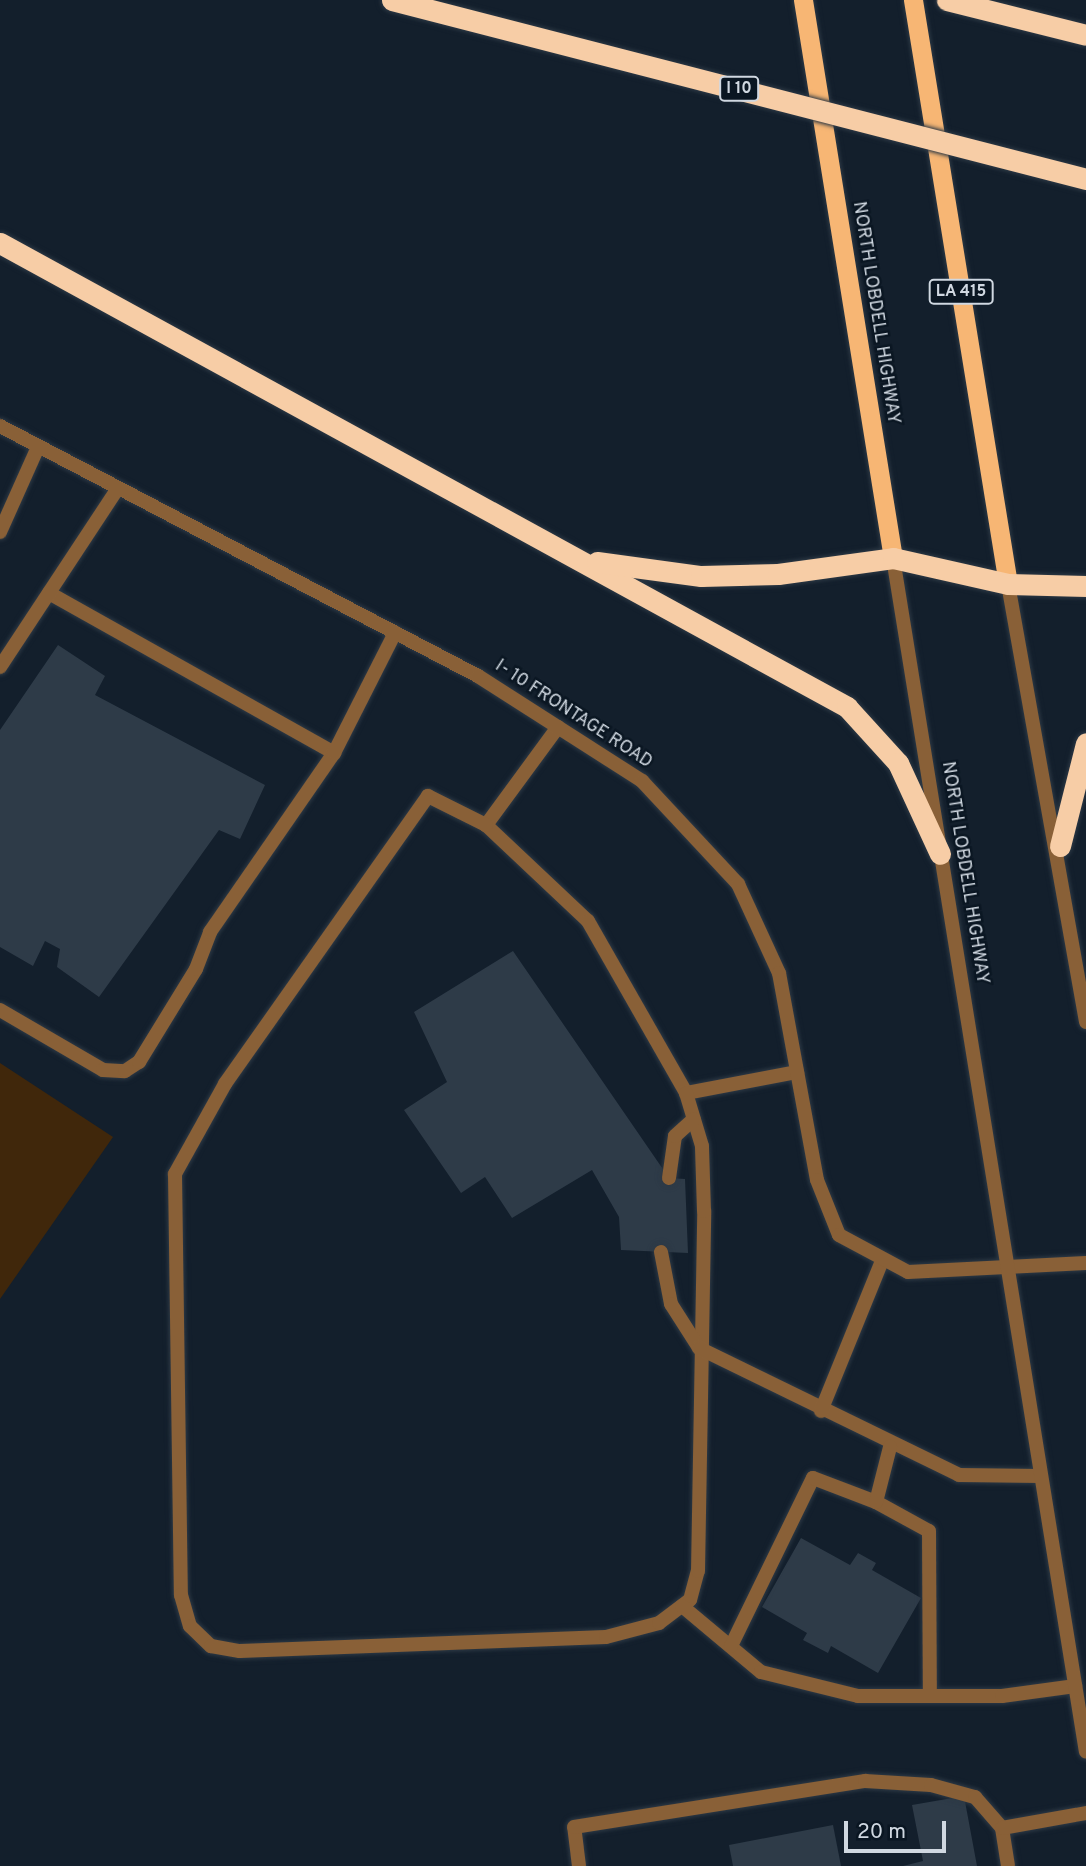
<!DOCTYPE html>
<html>
<head>
<meta charset="utf-8">
<style>
	body { margin:0 }
	#map { position:relative; width:1086px; height:1866px; overflow:hidden; background:#131f2c; font-family:Overpass,sans-serif }
	div>[style] { position:absolute }
	.green>* { inset:0; background:#40270b }
	.building>* { inset:0; background:#2e3b48 }
	.roads { filter:drop-shadow(0 0 2px #2d3945) drop-shadow(0 0 2px #2d3945) }
	.service>* { height:14px; margin:-7px; padding:0 7px; transform-origin:7px; border-radius:7px; background:#896037 }
	.minor>* { height:14px; margin:-7px; padding:0 7px; transform-origin:7px; border-radius:7px; background:#896037 }
	.tertiary>* { height:14px; margin:-7px; padding:0 7px; transform-origin:7px; border-radius:7px; background:#896037 }
	.trunk>* { height:19px; margin:-9.5px; padding:0 9.5px; transform-origin:9.5px; border-radius:9.5px; background:#f7b674 }
	.motorway>* { height:21px; margin:-10.5px; padding:0 10.5px; transform-origin:10.5px; border-radius:10.5px; background:#f7cda6 }
	.bridges { filter:drop-shadow(0 0 2px #2d3945) drop-shadow(0 0 2px #2d3945) }
	.motorway-bridge>* { height:21px; margin:-10.5px; padding:0 10.5px; transform-origin:10.5px; border-radius:10.5px; background:#f7cda6 }
	span { translate:-50% -50%; white-space:nowrap; text-align:center; line-height:1.15; -webkit-text-stroke:5px #0a1622; paint-order:stroke }
	.shield-label span { padding:2px 5px; background:#0a1622; border:2px solid; border-radius:5px; -webkit-text-stroke-width:0 }
	.shield-label { font-size:16px; color:#d0d8e1; font-weight:700 }
	.street-label { font-size:18px; color:#d0d8e1 }
	.scale { position:absolute; left:844px; top:1821px; width:102px; height:32px; box-sizing:border-box; border:4px solid #d0d8e1; border-top:0; padding-left:9px; font-size:21px; line-height:24px; white-space:nowrap; color:#d0d8e1; -webkit-text-stroke:5px #0a1622; paint-order:stroke }
</style>
</head>
<body>
<div id="map">
	<div class="green">
		<div style="clip-path:polygon(0 1063px,113px 1137px,0 1299px)"></div>
	</div>
	<div class="building">
		<div style="clip-path:polygon(58px 645px,105px 676px,95px 695px,265px 785px,240px 839px,219px 830px,99px 997px,57px 967px,60px 949px,45px 941px,33px 966px,0 947px,0 730px)"></div>
		<div style="clip-path:polygon(513px 951px,669px 1178px,685px 1179px,688px 1253px,621px 1250px,619px 1217px,592px 1170px,512px 1218px,485px 1177px,461px 1193px,404px 1110px,447px 1082px,414px 1012px)"></div>
		<div style="clip-path:polygon(801px 1538px,850px 1565px,858px 1553px,876px 1563px,872px 1570px,921px 1598px,878px 1673px,831px 1646px,828px 1653px,803px 1640px,807px 1633px,762px 1607px)"></div>
		<div style="clip-path:polygon(964px 1796px,977px 1866px,903px 1866px,923px 1861px,912px 1805px)"></div>
		<div style="clip-path:polygon(833px 1825px,841px 1866px,733px 1866px,729px 1845px)"></div>
	</div>
	<div class="roads">
		<div class="service">
			<div style="left:0;top:532px;width:93px;rotate:-65.9deg"></div>
			<div style="left:49px;top:593px;width:327px;rotate:29.3deg"></div>
			<div style="left:0;top:667px;width:214px;rotate:-56.6deg"></div>
			<div style="left:558px;top:727px;width:122px;rotate:126.3deg"></div>
			<div style="left:486px;top:825px;width:140px;rotate:43.3deg"></div>
			<div style="left:588px;top:921px;width:198px;rotate:60.3deg"></div>
			<div style="left:686px;top:1093px;width:113px;rotate:-10.7deg"></div>
			<div style="left:486px;top:825px;width:65px;rotate:-153.4deg"></div>
			<div style="left:428px;top:796px;width:352px;rotate:125.2deg"></div>
			<div style="left:225px;top:1084px;width:103px;rotate:119.1deg"></div>
			<div style="left:175px;top:1174px;width:421px;rotate:89.2deg"></div>
			<div style="left:181px;top:1595px;width:32px;rotate:74deg"></div>
			<div style="left:190px;top:1626px;width:29px;rotate:44deg"></div>
			<div style="left:211px;top:1646px;width:29px;rotate:10deg"></div>
			<div style="left:240px;top:1651px;width:366px;rotate:-2.2deg"></div>
			<div style="left:606px;top:1637px;width:55px;rotate:-14.8deg"></div>
			<div style="left:659px;top:1623px;width:39px;rotate:-37deg"></div>
			<div style="left:690px;top:1600px;width:30px;rotate:-75deg"></div>
			<div style="left:698px;top:1571px;width:360px;rotate:-89deg"></div>
			<div style="left:704px;top:1211px;width:65px;rotate:-91.8deg"></div>
			<div style="left:702px;top:1146px;width:55px;rotate:-106.8deg"></div>
			<div style="left:0;top:1010px;width:119px;rotate:30.2deg"></div>
			<div style="left:103px;top:1070px;width:22px;rotate:3deg"></div>
			<div style="left:125px;top:1071px;width:17px;rotate:-33deg"></div>
			<div style="left:139px;top:1062px;width:109px;rotate:-58.5deg"></div>
			<div style="left:196px;top:969px;width:40px;rotate:-69deg"></div>
			<div style="left:210px;top:932px;width:218px;rotate:-55.3deg"></div>
			<div style="left:334px;top:753px;width:135px;rotate:-63.1deg"></div>
			<div style="left:669px;top:1178px;width:42px;rotate:-81.9deg"></div>
			<div style="left:675px;top:1136px;width:25px;rotate:-42deg"></div>
			<div style="left:661px;top:1252px;width:53px;rotate:79.1deg"></div>
			<div style="left:671px;top:1304px;width:52px;rotate:57.5deg"></div>
			<div style="left:699px;top:1348px;width:289px;rotate:26deg"></div>
			<div style="left:959px;top:1475px;width:81px;rotate:0.7deg"></div>
			<div style="left:821px;top:1411px;width:160px;rotate:-67.9deg"></div>
			<div style="left:876px;top:1502px;width:60px;rotate:28.7deg"></div>
			<div style="left:929px;top:1531px;width:165px;rotate:89.7deg"></div>
			<div style="left:682px;top:1606px;width:103px;rotate:39.9deg"></div>
			<div style="left:761px;top:1672px;width:100px;rotate:13.9deg"></div>
			<div style="left:858px;top:1696px;width:144px"></div>
			<div style="left:1002px;top:1696px;width:74px;rotate:-7.8deg"></div>
			<div style="left:731px;top:1646px;width:187px;rotate:-64deg"></div>
			<div style="left:813px;top:1478px;width:67px;rotate:20.9deg"></div>
			<div style="left:876px;top:1502px;width:57px;rotate:-75.7deg"></div>
			<div style="left:1002px;top:1828px;width:38px;rotate:81deg"></div>
			<div style="left:579px;top:1866px;width:39px;rotate:-97deg"></div>
			<div style="left:574px;top:1827px;width:295px;rotate:-9deg"></div>
			<div style="left:865px;top:1781px;width:66px;rotate:3.5deg"></div>
			<div style="left:931px;top:1785px;width:46px;rotate:15.3deg"></div>
			<div style="left:975px;top:1797px;width:41px;rotate:48.9deg"></div>
			<div style="left:1002px;top:1828px;width:85px;rotate:-10.1deg"></div>
		</div>
		<div class="minor">
			<div style="left:0;top:426px;width:539px;rotate:27.61deg"></div>
			<div style="left:478px;top:676px;width:195px;rotate:32.6deg"></div>
			<div style="left:642px;top:781px;width:141px;rotate:47deg"></div>
			<div style="left:738px;top:884px;width:98px;rotate:65.3deg"></div>
			<div style="left:779px;top:973px;width:210px;rotate:79.6deg"></div>
			<div style="left:817px;top:1180px;width:59px;rotate:68.2deg"></div>
			<div style="left:839px;top:1235px;width:78px;rotate:28.2deg"></div>
			<div style="left:908px;top:1272px;width:178px;rotate:-2.9deg"></div>
		</div>
		<div class="tertiary">
			<div style="left:893px;top:558px;width:1209px;rotate:80.82deg"></div>
			<div style="left:1008px;top:584px;width:445px;rotate:79.9deg"></div>
		</div>
		<div class="trunk">
			<div style="left:803px;top:0;width:565px;rotate:80.84deg"></div>
			<div style="left:913px;top:0;width:592px;rotate:80.76deg"></div>
		</div>
		<div class="motorway">
			<div style="left:947px;top:0;width:143px;rotate:14.1deg"></div>
			<div style="left:0;top:243px;width:966px;rotate:28.71deg"></div>
			<div style="left:847px;top:707px;width:76px;rotate:47.7deg"></div>
			<div style="left:898px;top:763px;width:100px;rotate:65.2deg"></div>
			<div style="left:597px;top:562px;width:105px;rotate:7.7deg"></div>
			<div style="left:701px;top:576px;width:77px;rotate:-1.5deg"></div>
			<div style="left:778px;top:574px;width:116px;rotate:-7.9deg"></div>
			<div style="left:893px;top:558px;width:118px;rotate:12.7deg"></div>
			<div style="left:1008px;top:584px;width:78px;rotate:1.5deg"></div>
			<div style="left:1060px;top:846px;width:106px;rotate:-75.8deg"></div>
		</div>
	</div>
	<div class="bridges">
		<div class="motorway-bridge">
			<div style="left:392px;top:0;width:717px;rotate:14.46deg"></div>
		</div>
	</div>
	<div class="shield-label">
		<span style="left:739px;top:89px">I 10</span>
		<span style="left:961px;top:292px">LA 415</span>
	</div>
	<div class="street-label">
		<span style="left:875px;top:313px;rotate:81deg">NORTH LOBDELL HIGHWAY</span>
		<span style="left:573px;top:715px;rotate:33deg">I- 10 FRONTAGE ROAD</span>
		<span style="left:964px;top:873px;rotate:81deg">NORTH LOBDELL HIGHWAY</span>
	</div>
	<div class="scale">20 m</div>
</div>
</body>
</html>
